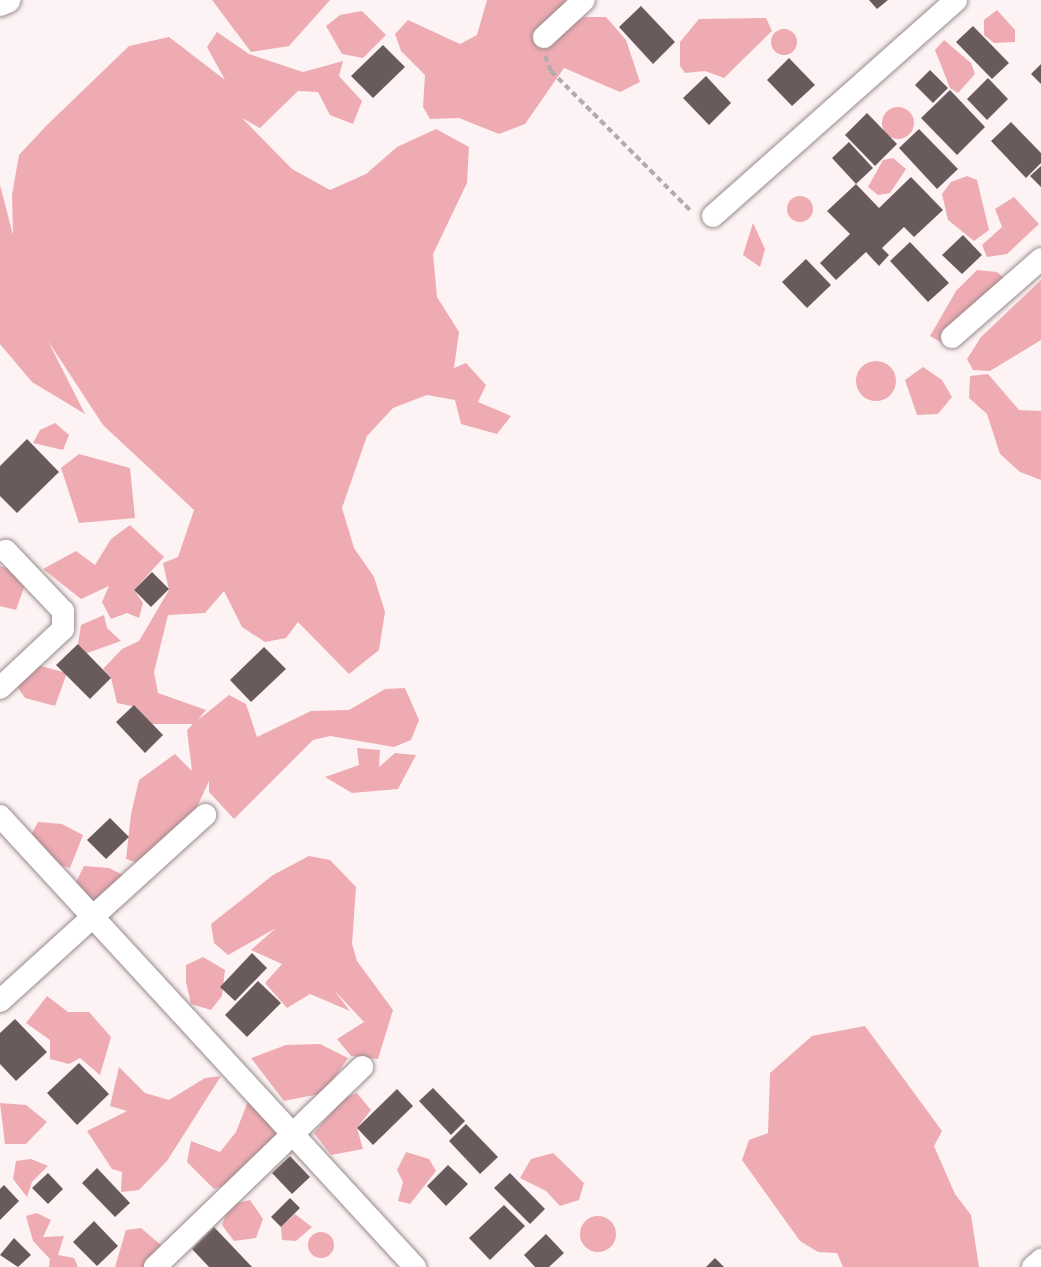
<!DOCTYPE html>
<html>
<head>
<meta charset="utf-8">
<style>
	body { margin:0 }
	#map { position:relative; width:1041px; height:1267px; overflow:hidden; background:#fdf3f4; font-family:Helvetica,sans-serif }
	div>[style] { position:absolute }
	.forest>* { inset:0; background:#efabb2 }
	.round { border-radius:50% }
	.building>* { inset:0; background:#695b5c }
	.path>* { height:4px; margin-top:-2px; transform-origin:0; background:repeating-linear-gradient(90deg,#b3aaab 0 6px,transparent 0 10px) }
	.roads { filter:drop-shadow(0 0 2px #98898a) drop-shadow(0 0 2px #98898a) }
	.minor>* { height:22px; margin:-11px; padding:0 11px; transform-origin:11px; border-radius:11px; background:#fff }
	.tertiary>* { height:26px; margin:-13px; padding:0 13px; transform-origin:13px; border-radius:13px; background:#fff }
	span { translate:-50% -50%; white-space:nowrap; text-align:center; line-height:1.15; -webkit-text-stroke:8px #fff; paint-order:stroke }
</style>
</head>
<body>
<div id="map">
	<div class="forest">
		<div style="clip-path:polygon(212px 0,330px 0,289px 46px,251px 52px)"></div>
		<div style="clip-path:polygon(487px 0,566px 0,569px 25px,585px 17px,606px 17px,626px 40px,640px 82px,620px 92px,564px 68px,525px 124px,499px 134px,459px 118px,430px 119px,423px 107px,425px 75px,401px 51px,395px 34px,408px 20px,460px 44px,477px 35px)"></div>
		<div style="clip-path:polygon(997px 10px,1015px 30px,1015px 42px,994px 43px,984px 35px,984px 20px)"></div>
		<div style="clip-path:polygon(362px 11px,386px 35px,363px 58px,342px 54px,326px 26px,340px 15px)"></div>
		<div style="clip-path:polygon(766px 18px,772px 31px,724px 78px,705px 71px,685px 73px,680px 66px,680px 42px,699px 19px)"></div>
		<div class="round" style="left:771px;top:29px;width:26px;height:26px"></div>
		<div style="clip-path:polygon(217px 32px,249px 54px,303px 72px,343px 61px,339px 76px,362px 101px,353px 124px,330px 115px,318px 92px,298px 91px,260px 128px,242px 118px,292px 169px,330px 190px,366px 174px,397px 147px,436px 129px,469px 147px,467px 183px,433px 254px,437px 297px,459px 332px,454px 368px,466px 363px,486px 385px,478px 402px,511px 416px,497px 434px,461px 424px,455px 400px,427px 395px,393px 408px,367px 436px,342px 508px,354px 548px,374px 577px,385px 612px,379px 650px,349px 674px,298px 622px,286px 638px,265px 642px,242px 627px,224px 591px,205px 613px,168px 615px,154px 672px,158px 693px,206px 710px,198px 720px,229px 695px,246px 704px,257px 737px,311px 711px,349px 710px,385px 689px,405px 688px,419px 720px,411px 740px,394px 747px,330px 736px,313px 740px,234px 819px,209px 792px,209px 781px,186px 831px,159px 870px,126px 859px,131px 814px,139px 780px,175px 754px,192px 771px,187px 730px,193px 724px,152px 724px,136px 707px,117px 703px,111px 678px,103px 669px,122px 649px,139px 641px,169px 590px,163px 563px,178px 557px,194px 510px,103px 425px,48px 341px,85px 414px,32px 382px,0 344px,0 185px,13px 235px,12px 195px,19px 155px,46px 126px,129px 46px,169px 37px,225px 80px,207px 47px)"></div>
		<div style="clip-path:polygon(944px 40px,971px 63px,975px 74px,958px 93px,950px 88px,935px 50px)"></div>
		<div class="round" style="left:882px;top:107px;width:32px;height:32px"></div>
		<div style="clip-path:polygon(893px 158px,906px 169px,890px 193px,878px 195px,868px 187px,883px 160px)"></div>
		<div style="clip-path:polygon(967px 176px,977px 180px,989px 230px,974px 241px,948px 220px,942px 194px,951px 182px)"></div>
		<div class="round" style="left:787px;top:196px;width:26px;height:26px"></div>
		<div style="clip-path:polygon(1014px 197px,1039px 224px,1007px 254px,987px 257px,982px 245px,1002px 227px,995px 209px)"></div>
		<div style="clip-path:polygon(753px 223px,765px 249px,760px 267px,743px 255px)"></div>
		<div style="clip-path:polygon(977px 270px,997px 272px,1014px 286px,946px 345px,930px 336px,956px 291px)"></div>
		<div style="clip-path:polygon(1041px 280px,1041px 340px,990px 371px,973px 370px,967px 359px,981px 337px)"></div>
		<div class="round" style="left:856px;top:361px;width:40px;height:40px"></div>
		<div style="clip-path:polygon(923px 367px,942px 380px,952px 397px,938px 414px,917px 415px,905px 380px)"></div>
		<div style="clip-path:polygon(988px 374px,1019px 410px,1041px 411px,1041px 480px,1020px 472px,1000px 454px,987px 414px,969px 398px,970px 376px)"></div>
		<div style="clip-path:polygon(55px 423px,69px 435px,63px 450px,33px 443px,40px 430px)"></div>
		<div style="clip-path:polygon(79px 454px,130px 468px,135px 518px,79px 523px,61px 468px)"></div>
		<div style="clip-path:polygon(130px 525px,164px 557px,134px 590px,143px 603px,139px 618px,127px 613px,111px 619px,102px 602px,109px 586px,81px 599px,43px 569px,76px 551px,95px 565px,111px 539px)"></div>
		<div style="clip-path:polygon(0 566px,28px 576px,16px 610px,0 606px)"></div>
		<div style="clip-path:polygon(104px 615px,107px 628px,121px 641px,87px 653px,78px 644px,81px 625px)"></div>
		<div style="clip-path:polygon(22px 661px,67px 673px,55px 706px,25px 698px,12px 679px)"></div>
		<div style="clip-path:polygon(357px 748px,380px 750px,379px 767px,395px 753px,416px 755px,398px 789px,352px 793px,325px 777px,359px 765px)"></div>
		<div style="clip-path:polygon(38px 822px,62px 824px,83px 835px,70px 868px,40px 860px,28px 840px)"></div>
		<div style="clip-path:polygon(309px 856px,330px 860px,356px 887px,352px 944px,357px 961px,393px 1010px,378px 1059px,351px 1056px,337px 1039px,364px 1022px,334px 990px,350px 1011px,310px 994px,287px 1008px,265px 983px,282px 964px,251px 950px,276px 928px,228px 955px,214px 943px,211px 924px,273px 875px)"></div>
		<div style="clip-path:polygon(84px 866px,109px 868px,129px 878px,117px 912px,86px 903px,75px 884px)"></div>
		<div style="clip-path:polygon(203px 957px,225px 970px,222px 996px,211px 1010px,191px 1004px,186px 982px,186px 965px)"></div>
		<div style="clip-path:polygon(47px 996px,68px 1012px,89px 1012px,111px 1037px,100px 1075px,80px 1058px,69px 1064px,50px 1059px,50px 1040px,26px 1023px)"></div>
		<div style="clip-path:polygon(865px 1026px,942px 1131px,934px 1146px,955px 1194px,971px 1215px,979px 1267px,843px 1267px,837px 1253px,818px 1252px,800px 1241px,742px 1160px,749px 1140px,768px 1133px,770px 1073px,812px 1036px)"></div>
		<div style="clip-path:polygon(320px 1044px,348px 1058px,324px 1093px,284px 1101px,251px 1058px,286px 1045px)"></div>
		<div style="clip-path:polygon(119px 1067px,145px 1093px,169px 1100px,205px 1078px,221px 1076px,167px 1161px,139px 1190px,121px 1192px,122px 1172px,112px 1169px,87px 1131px,127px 1111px,110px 1106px)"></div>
		<div style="clip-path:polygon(357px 1093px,371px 1110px,357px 1128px,363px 1149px,331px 1155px,314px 1133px,344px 1098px)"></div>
		<div style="clip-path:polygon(248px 1101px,268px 1112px,280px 1141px,235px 1182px,214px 1189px,187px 1162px,191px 1141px,220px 1152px,236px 1132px)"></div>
		<div style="clip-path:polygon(0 1103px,26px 1105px,47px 1122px,26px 1144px,5px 1144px)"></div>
		<div style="clip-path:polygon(406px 1152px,429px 1159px,436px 1171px,410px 1204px,398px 1201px,403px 1182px,397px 1170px)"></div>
		<div style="clip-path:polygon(553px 1153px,584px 1183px,579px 1200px,560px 1206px,546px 1191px,520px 1178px,531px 1159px)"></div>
		<div style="clip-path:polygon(31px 1159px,48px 1166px,32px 1182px,27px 1197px,13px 1179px,16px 1161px)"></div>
		<div style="clip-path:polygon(250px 1200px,263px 1219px,256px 1238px,234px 1241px,222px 1225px,230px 1205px)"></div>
		<div style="clip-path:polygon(37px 1213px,51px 1220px,43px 1237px,64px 1236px,58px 1255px,74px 1258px,78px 1267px,49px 1267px,50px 1259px,33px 1241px,26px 1216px)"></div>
		<div style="clip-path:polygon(295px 1214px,312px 1227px,296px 1241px,282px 1240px,281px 1227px)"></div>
		<div class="round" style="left:580px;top:1216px;width:36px;height:36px"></div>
		<div style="clip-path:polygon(141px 1228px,162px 1246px,165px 1267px,115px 1267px,126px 1230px)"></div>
		<div class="round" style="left:308px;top:1232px;width:26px;height:26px"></div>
	</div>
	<div class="building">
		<div style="clip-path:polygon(869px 0,888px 0,877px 9px)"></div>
		<div style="clip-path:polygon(641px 6px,675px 42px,653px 64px,619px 27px)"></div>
		<div style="clip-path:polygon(973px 26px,1009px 63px,992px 79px,956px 42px)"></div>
		<div style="clip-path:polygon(383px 45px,405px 67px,373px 98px,351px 76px)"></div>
		<div style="clip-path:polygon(789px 58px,815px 85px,792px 106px,767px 80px)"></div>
		<div style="clip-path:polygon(1041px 64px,1041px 84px,1031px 74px)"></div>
		<div style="clip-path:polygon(930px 70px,948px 88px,933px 103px,915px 85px)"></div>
		<div style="clip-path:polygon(706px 76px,731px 103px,709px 125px,683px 98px)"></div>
		<div style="clip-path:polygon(988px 78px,1008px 99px,987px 120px,967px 99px)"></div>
		<div style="clip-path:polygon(950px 90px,985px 127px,957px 155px,921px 118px)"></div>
		<div style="clip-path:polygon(867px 113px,897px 144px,875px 166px,845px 135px)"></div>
		<div style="clip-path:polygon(1011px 122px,1041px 153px,1041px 163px,1026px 178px,991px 141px)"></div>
		<div style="clip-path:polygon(919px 129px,958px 169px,937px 189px,899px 148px)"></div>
		<div style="clip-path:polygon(849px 142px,873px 168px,856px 184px,832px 158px)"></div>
		<div style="clip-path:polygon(1041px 166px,1041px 187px,1030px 176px)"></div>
		<div style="clip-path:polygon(911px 177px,943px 210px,914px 237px,904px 227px,882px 248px,889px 255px,879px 266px,866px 252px,836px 280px,820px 263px,850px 234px,827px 211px,856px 184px,879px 208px)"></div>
		<div style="clip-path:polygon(963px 235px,982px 255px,962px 274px,942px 255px)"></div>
		<div style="clip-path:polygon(910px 242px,949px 283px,928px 302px,890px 261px)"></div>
		<div style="clip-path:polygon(806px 259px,831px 285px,807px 308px,782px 282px)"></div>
		<div style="clip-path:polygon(27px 439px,59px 472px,17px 513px,0 496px,0 466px)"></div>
		<div style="clip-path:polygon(152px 572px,169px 589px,151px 607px,134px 590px)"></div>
		<div style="clip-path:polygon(78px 644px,111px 678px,90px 699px,56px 665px)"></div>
		<div style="clip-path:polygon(264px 647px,286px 669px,251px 702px,230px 680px)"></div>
		<div style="clip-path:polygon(134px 705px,163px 735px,145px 753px,116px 722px)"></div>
		<div style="clip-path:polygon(110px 818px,129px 837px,106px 859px,87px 840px)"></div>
		<div style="clip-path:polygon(252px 953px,267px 968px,235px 1001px,220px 987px)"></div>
		<div style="clip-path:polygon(258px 981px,281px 1003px,247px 1037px,225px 1015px)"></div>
		<div style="clip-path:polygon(15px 1019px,47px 1052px,16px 1081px,0 1064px,0 1033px)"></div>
		<div style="clip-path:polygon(79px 1063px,109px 1094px,77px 1125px,47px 1093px)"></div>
		<div style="clip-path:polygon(433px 1088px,465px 1121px,451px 1135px,419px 1101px)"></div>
		<div style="clip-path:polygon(397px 1089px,413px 1106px,373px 1145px,357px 1128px)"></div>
		<div style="clip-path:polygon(466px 1124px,498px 1157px,480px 1174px,449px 1141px)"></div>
		<div style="clip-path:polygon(290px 1156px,310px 1177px,292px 1194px,272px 1173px)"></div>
		<div style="clip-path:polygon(448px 1165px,468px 1184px,446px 1206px,427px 1186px)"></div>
		<div style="clip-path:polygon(97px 1168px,130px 1203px,115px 1217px,82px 1183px)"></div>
		<div style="clip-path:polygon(48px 1173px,63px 1189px,48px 1204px,32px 1188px)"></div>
		<div style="clip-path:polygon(510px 1173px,545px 1209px,530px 1224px,494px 1188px)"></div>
		<div style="clip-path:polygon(4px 1185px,19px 1201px,0 1220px,0 1189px)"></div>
		<div style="clip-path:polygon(290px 1198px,300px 1208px,281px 1227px,271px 1217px)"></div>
		<div style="clip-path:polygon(504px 1205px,525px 1226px,490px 1260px,469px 1238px)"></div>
		<div style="clip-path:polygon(94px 1221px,118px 1246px,97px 1266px,73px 1242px)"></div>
		<div style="clip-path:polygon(214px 1227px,252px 1267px,209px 1267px,192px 1249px)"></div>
		<div style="clip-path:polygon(546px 1234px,564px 1253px,549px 1267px,535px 1267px,524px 1255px)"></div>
		<div style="clip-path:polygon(14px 1238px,31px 1255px,18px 1267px,0 1255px)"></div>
		<div style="clip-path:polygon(715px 1258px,724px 1267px,706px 1267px)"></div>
	</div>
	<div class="path">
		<div style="left:545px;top:56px;width:16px;rotate:68deg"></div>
		<div style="left:551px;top:71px;width:199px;rotate:45deg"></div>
	</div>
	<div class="roads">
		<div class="minor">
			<div style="left:544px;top:37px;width:54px;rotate:-42.8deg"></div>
			<div style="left:713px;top:216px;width:325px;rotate:-41.6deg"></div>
			<div style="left:952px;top:337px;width:118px;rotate:-41.2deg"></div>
			<div style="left:0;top:688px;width:86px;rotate:-43.1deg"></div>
			<div style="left:63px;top:629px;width:18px;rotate:-90deg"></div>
			<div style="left:63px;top:611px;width:83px;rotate:-133.5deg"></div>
			<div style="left:0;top:816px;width:613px;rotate:47.38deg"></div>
			<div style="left:0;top:1001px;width:277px;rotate:-42.2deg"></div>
			<div style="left:155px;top:1267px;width:288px;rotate:-44deg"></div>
			<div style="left:1033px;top:1267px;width:11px;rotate:-41deg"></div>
		</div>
		<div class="tertiary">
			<div style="left:0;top:3px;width:8px;rotate:-23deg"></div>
		</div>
	</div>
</div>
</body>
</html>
